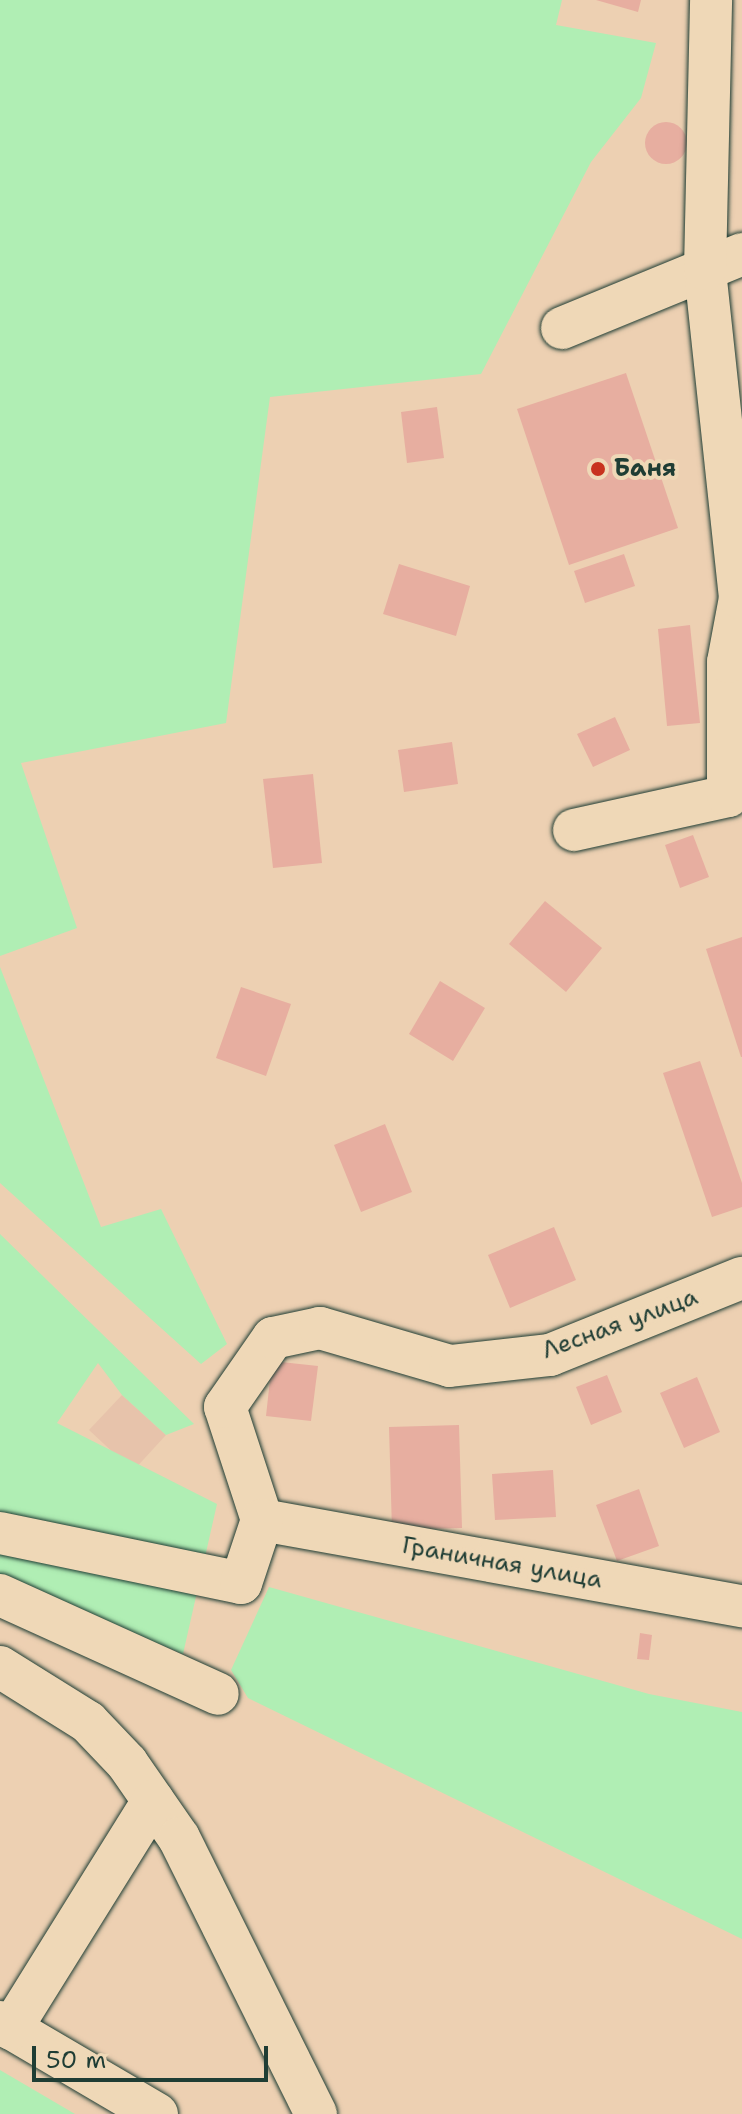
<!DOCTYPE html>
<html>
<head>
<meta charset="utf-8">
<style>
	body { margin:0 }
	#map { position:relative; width:742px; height:2114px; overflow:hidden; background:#edd0b2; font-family:"Shantell Sans",sans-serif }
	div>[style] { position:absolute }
	.built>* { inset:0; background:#e7c3ab }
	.green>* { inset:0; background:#b0eeb4 }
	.building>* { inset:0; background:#e7aea0 }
	.round { border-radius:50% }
	.roads { filter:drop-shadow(0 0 2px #1f3d34) drop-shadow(0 0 2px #1f3d34) }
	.minor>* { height:42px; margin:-21px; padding:0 21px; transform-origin:21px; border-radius:21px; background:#efd8b7 }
	.dots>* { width:22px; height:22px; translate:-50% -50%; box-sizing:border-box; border:4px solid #efd8b7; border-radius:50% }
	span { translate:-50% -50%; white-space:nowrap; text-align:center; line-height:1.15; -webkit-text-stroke:8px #efd8b7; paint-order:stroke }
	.poi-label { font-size:24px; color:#1f3d34; font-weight:700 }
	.left { translate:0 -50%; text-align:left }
	.street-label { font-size:24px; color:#1f3d34 }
	.scale { position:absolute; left:32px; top:2046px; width:236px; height:36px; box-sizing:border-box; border:4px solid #1f3d34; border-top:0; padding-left:10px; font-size:24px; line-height:28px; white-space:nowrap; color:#1f3d34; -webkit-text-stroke:6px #efd8b7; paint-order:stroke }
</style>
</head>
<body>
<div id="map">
	<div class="built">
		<div style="clip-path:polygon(122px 1395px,166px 1435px,133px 1471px,89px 1430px)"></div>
	</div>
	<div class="green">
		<div style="clip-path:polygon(0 0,562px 0,556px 25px,656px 43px,641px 98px,591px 162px,481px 374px,270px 397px,226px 723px,21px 763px,77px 928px,0 956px)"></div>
		<div style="clip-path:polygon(0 967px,101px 1227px,161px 1209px,227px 1344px,201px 1364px,0 1183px)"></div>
		<div style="clip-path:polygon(0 1234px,194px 1424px,166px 1435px,122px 1395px,98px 1363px,57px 1423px,217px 1504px,183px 1654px,0 1579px)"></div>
		<div style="clip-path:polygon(269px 1587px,649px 1694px,742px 1712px,742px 1939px,248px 1698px,231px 1670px)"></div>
		<div style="clip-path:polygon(0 2070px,75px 2114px,0 2114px)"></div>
	</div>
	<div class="building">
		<div style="clip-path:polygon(596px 0,641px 0,638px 12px)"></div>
		<div class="round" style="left:645px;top:122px;width:42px;height:42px"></div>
		<div style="clip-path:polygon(626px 373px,678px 528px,569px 565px,517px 409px)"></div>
		<div style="clip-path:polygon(437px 407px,444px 458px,407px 463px,401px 412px)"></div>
		<div style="clip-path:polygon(624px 554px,635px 586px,585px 603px,574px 571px)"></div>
		<div style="clip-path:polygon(399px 564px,470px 586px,456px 636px,383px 614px)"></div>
		<div style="clip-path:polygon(690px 625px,700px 723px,667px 726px,658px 629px)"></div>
		<div style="clip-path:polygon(615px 717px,630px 750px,593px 767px,577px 734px)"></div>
		<div style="clip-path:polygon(452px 742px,458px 784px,404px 792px,398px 750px)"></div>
		<div style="clip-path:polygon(313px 774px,322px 863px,273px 868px,263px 779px)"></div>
		<div style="clip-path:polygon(693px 835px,709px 877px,680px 888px,665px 845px)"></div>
		<div style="clip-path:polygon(545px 901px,602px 948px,566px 992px,509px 944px)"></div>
		<div style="clip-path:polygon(742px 937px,742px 1057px,741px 1057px,706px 949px)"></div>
		<div style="clip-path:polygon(440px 981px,485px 1008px,453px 1061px,409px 1034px)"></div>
		<div style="clip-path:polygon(241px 987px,291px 1004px,266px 1076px,216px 1058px)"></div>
		<div style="clip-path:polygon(700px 1061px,742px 1183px,742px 1207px,712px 1217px,663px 1073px)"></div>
		<div style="clip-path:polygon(385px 1124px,412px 1192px,361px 1212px,334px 1145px)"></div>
		<div style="clip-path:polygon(554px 1227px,576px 1280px,510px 1308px,488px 1255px)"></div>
		<div style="clip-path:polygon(272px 1361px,318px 1366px,311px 1421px,266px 1416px)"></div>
		<div style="clip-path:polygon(607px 1375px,622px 1412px,591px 1425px,576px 1387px)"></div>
		<div style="clip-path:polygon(697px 1377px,720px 1432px,684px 1448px,660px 1393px)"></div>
		<div style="clip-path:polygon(459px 1425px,462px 1528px,392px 1530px,389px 1427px)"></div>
		<div style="clip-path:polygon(553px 1470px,556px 1517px,495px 1520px,492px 1474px)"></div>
		<div style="clip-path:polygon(639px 1489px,659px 1546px,617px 1561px,596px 1505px)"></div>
		<div style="clip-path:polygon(640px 1633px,652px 1635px,649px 1660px,637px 1659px)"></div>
	</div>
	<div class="roads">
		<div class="minor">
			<div style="left:562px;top:328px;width:195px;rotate:-22.3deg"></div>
			<div style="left:574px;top:830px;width:158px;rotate:-12.4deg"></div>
			<div style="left:728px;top:796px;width:134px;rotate:-90deg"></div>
			<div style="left:728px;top:662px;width:65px;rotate:-79.4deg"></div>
			<div style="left:740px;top:598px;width:331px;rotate:-96.1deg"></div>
			<div style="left:705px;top:269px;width:269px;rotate:-88.7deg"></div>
			<div style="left:262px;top:1520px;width:119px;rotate:-108.1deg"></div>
			<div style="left:225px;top:1407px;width:84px;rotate:-55.2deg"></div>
			<div style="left:273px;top:1338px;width:48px;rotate:-12deg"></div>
			<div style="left:320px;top:1328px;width:135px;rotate:16.3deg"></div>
			<div style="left:450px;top:1366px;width:101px;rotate:-6.3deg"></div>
			<div style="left:550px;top:1355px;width:207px;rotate:-21.9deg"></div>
			<div style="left:262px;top:1520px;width:488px;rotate:10.2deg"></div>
			<div style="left:0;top:1533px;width:246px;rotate:11.7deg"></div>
			<div style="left:241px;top:1583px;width:66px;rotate:-71.6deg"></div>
			<div style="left:0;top:1595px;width:239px;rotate:24.4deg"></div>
			<div style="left:0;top:1667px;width:104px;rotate:32deg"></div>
			<div style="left:88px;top:1722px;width:57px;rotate:46.4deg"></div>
			<div style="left:127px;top:1763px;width:91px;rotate:55.3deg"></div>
			<div style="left:179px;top:1838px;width:308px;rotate:63.6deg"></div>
			<div style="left:0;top:2022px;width:182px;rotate:30.4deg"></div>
			<div style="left:11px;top:2029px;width:269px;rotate:-58.1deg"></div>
		</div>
	</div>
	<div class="dots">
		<div style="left:598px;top:469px;background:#c8321e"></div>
	</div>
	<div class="poi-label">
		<span class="left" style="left:614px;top:469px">Баня</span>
	</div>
	<div class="street-label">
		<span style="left:620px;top:1324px;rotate:-20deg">Лесная улица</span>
		<span style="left:502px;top:1563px;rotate:10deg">Граничная улица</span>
	</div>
	<div class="scale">50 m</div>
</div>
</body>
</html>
